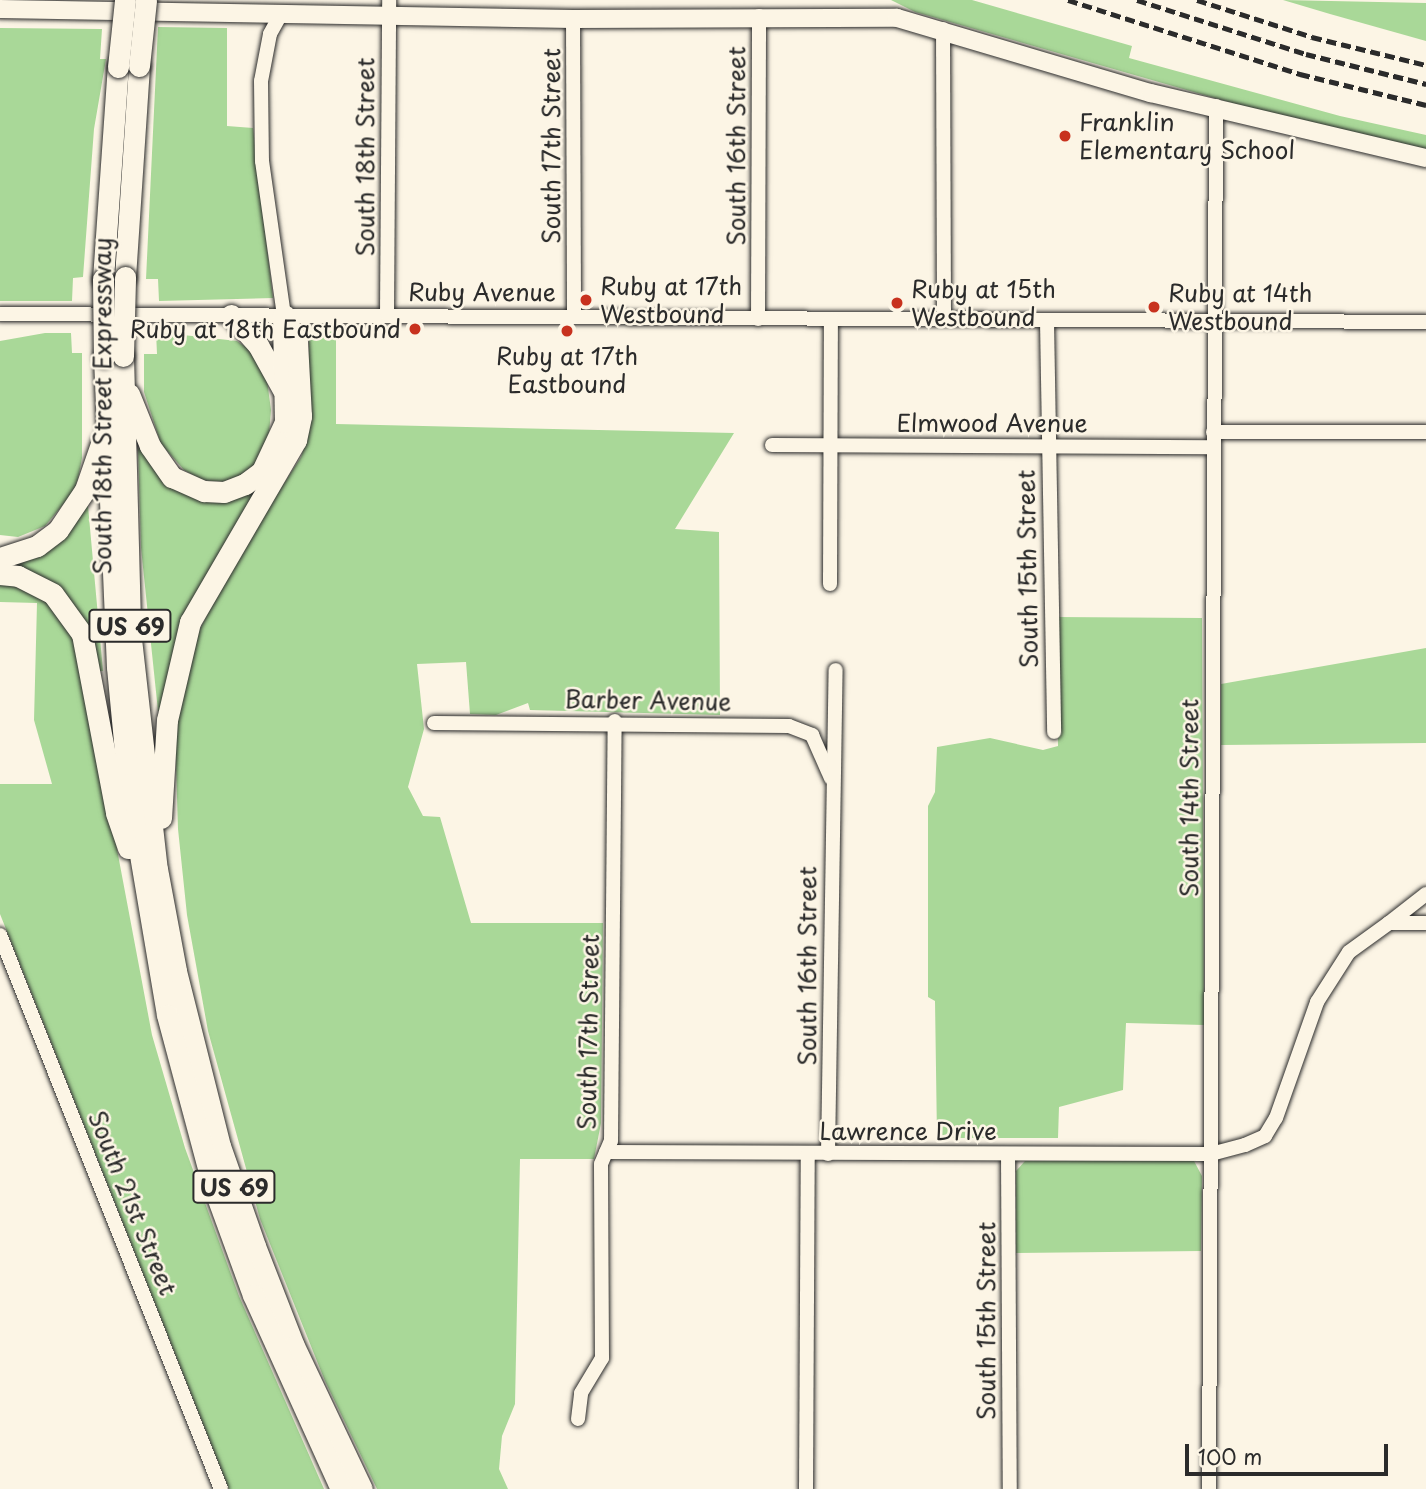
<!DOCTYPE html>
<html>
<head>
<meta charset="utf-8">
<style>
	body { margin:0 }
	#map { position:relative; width:1426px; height:1489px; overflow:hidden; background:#fcf5e5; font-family:"Playpen Sans",sans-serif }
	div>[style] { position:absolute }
	.green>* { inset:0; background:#a9d898 }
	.roads { filter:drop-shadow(0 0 2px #2b2b2b) drop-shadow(0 0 2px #2b2b2b) }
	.minor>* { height:14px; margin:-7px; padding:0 7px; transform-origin:7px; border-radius:7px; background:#fcf5e5 }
	.major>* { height:18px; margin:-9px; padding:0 9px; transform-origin:9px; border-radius:9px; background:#fcf5e5 }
	.highway>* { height:21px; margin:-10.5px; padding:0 10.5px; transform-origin:10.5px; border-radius:10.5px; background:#fcf5e5 }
	.rail>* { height:4.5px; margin-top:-2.25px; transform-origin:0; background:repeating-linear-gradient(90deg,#2b2b2b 0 10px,transparent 0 15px) }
	.bridges { filter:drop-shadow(0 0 2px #2b2b2b) drop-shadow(0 0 2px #2b2b2b) }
	.highway-bridge>* { height:21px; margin:-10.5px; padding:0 10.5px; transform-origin:10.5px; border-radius:10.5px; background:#fcf5e5 }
	.dots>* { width:19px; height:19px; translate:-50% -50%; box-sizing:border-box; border:4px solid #fcf5e5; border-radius:50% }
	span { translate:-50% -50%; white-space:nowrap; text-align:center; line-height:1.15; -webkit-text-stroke:5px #fcf5e5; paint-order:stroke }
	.shield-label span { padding:2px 5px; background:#fcf5e5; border:2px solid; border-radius:5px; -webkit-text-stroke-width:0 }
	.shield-label { font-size:23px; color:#2b2b2b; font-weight:700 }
	.poi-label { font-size:24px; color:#2b2b2b }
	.left { translate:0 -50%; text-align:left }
	.right { translate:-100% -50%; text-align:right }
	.street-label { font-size:24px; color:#2b2b2b }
	.scale { position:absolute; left:1185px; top:1444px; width:203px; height:32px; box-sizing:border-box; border:4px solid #2b2b2b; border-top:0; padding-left:9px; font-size:21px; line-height:24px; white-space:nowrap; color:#2b2b2b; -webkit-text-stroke:5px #fcf5e5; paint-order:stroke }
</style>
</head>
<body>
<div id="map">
	<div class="green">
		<div style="clip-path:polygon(891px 0,972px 0,1132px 46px,1129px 58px,1340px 116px,1426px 135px,1426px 152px,1284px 118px,915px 12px)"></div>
		<div style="clip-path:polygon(1283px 0,1426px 3px,1426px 41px,1330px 14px)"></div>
		<div style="clip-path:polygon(158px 27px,227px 28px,227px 126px,253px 128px,273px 298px,159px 301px,158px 279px,146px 279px)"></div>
		<div style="clip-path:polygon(0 28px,102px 29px,100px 59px,106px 59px,94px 129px,83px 277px,73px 278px,72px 301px,0 301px)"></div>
		<div style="clip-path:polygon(336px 330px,336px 424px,734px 433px,675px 529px,719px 532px,720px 715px,530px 710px,528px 703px,496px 715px,470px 714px,466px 662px,417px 664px,424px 729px,408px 787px,423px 816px,440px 817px,471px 923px,603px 923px,601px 1123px,594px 1159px,520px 1159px,515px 1404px,502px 1436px,499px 1469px,508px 1489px,377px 1489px,325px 1381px,260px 1219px,208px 1031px,187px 915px,178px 829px,175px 732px,191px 647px,235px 559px,301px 457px,307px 438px,309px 338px)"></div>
		<div style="clip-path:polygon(156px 332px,237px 341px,250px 350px,266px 373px,271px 410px,269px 435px,252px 469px,242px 476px,222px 482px,202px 480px,184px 470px,161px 444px,144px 392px,144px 354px,157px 354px)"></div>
		<div style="clip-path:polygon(45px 333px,71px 333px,72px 353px,82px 353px,82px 458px,78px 479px,72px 494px,45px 526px,18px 537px,0 535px,0 341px)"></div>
		<div style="clip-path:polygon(144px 447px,174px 485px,258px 486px,193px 600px,163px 709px,158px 711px,141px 548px,138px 449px)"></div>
		<div style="clip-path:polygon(84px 505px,88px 506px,103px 671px,97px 671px,92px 646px,10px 564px)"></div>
		<div style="clip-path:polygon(0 582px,40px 595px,65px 619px,80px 653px,152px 1035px,185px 1148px,239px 1296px,324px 1489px,229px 1489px,0 914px,0 784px,52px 784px,34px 720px,37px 603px,0 602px)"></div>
		<div style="clip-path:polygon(1056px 617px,1202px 618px,1204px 1025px,1126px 1023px,1123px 1090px,1059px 1107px,1058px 1138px,937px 1138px,935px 1001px,928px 997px,928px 806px,935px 792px,937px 747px,990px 738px,1043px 750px,1058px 746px)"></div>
		<div style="clip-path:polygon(1426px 648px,1426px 743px,1221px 745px,1221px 684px)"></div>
		<div style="clip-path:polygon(1025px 1161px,1194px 1161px,1202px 1176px,1201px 1251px,1016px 1253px,1016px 1171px)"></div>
	</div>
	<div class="roads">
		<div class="minor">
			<div style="left:281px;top:14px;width:23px;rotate:119deg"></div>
			<div style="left:270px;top:34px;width:48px;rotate:100.8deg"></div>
			<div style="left:261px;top:81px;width:80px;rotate:89.3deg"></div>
			<div style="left:262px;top:161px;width:156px;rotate:81.9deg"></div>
			<div style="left:573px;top:19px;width:296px;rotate:89.8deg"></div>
			<div style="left:943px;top:29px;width:290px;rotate:89.8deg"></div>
			<div style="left:0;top:314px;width:1426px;rotate:0.32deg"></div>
			<div style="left:387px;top:314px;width:314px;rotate:-89.6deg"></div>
			<div style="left:758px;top:319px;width:303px;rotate:-89.8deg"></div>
			<div style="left:1047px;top:321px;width:411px;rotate:89deg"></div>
			<div style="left:1213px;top:432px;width:213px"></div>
			<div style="left:772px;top:445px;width:441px;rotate:0.3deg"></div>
			<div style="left:830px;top:584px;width:265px;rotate:-89.8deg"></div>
			<div style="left:434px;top:723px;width:355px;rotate:0.5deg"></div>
			<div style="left:789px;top:726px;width:25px;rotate:21deg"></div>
			<div style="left:812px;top:735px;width:47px;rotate:66.2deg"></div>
			<div style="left:1389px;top:923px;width:47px;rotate:-38.1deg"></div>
			<div style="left:0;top:935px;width:596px;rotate:68.25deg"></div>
			<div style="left:606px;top:1152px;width:605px;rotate:0.19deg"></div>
			<div style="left:1211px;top:1154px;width:35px;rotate:-15deg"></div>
			<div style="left:1245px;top:1145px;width:22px;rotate:-24deg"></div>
			<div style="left:1265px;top:1136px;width:21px;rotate:-59deg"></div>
			<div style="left:1276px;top:1118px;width:123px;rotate:-70.5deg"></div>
			<div style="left:1317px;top:1002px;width:59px;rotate:-57.4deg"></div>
			<div style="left:1349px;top:952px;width:49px;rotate:-35.9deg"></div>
			<div style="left:1389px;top:923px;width:37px"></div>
			<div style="left:828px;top:1154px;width:484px;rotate:-89.1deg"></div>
			<div style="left:1008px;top:1154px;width:335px;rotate:89.7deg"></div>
			<div style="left:578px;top:1419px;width:26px;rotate:-83deg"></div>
			<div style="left:581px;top:1393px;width:41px;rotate:-59deg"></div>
			<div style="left:602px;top:1358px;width:194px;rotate:-90.3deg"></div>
			<div style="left:601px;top:1164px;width:25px;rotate:-67deg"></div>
			<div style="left:611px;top:1141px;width:420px;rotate:-89.5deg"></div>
			<div style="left:806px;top:1489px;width:335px;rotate:-89.7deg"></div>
			<div style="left:1209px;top:1489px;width:1383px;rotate:-89.71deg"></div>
		</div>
		<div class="major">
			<div style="left:0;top:9px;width:573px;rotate:1deg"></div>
			<div style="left:573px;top:19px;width:324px;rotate:-0.2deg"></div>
			<div style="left:897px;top:18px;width:265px;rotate:16.5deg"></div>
			<div style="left:1151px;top:93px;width:283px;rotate:13.3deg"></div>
		</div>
		<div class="highway">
			<div style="left:125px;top:277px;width:211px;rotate:-86.2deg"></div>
			<div style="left:103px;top:279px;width:213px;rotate:-86deg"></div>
			<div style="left:231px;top:315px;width:40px;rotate:48deg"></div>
			<div style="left:258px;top:345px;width:51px;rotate:60.9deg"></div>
			<div style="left:123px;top:356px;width:274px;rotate:88.5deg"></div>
			<div style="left:130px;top:630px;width:241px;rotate:83.6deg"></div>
			<div style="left:157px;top:869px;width:104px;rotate:79.4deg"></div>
			<div style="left:176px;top:971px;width:180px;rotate:75.9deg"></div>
			<div style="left:220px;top:1146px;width:106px;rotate:70.7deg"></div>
			<div style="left:255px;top:1246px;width:107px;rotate:68.7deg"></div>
			<div style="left:294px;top:1346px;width:158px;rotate:64.6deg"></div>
			<div style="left:104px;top:357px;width:310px;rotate:87.6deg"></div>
			<div style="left:117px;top:667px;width:118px;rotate:84.6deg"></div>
			<div style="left:128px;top:784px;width:234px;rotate:80.4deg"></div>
			<div style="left:167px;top:1015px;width:174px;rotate:75deg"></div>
			<div style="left:212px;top:1183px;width:119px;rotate:69.9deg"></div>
			<div style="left:253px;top:1295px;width:213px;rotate:65.6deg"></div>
			<div style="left:129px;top:394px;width:56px;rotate:68deg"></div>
			<div style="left:150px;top:446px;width:38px;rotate:55deg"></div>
			<div style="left:172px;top:477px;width:35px;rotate:24deg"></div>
			<div style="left:204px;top:491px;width:20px;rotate:3deg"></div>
			<div style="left:224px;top:492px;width:22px;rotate:-21deg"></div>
			<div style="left:245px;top:484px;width:21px;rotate:-37deg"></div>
			<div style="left:262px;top:471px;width:54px;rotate:-64.9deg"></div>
			<div style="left:285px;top:422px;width:105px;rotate:-91.1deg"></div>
			<div style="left:0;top:558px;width:39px;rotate:-18deg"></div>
			<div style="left:37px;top:546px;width:26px;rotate:-37deg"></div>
			<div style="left:58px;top:530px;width:48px;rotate:-56deg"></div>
			<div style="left:85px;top:490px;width:52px;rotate:-70.9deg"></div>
			<div style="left:0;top:574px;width:18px;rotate:6deg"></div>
			<div style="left:18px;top:576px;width:39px;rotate:27deg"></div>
			<div style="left:53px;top:594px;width:49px;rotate:54.1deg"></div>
			<div style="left:82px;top:634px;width:182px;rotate:79.2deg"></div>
			<div style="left:116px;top:813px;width:37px;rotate:71deg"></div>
			<div style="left:161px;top:818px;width:98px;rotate:-86.5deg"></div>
			<div style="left:167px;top:720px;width:101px;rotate:-76.8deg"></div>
			<div style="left:190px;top:622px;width:211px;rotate:-59.8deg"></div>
			<div style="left:296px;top:440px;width:25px;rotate:-78deg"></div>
			<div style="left:301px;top:416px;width:74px;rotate:-93.1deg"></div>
			<div style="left:297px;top:342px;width:30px;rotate:-116deg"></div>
		</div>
	</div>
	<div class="rail">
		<div style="left:1068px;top:0;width:244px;rotate:17.7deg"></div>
		<div style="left:1300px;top:74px;width:130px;rotate:13.8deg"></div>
		<div style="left:1137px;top:0;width:177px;rotate:17.7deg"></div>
		<div style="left:1306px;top:54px;width:124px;rotate:14deg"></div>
		<div style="left:1197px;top:0;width:121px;rotate:17.8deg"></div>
		<div style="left:1312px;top:37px;width:117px;rotate:13.8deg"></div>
	</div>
	<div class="bridges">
		<div class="highway-bridge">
			<div style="left:139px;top:66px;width:66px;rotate:-83.9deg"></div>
			<div style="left:118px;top:67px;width:67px;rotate:-84deg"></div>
			<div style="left:103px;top:279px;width:78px;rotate:89.3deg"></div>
			<div style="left:123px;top:356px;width:79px;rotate:-88.5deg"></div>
		</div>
	</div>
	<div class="dots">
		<div style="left:1065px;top:136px;background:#c8321e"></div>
		<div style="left:586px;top:300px;background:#c8321e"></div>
		<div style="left:897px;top:303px;background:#c8321e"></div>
		<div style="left:1154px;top:307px;background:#c8321e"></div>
		<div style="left:415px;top:329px;background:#c8321e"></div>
		<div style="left:567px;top:331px;background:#c8321e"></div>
	</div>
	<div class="shield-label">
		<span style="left:130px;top:626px">US 69</span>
		<span style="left:234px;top:1187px">US 69</span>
	</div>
	<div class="poi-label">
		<span class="left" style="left:1079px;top:136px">Franklin<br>Elementary School</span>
		<span class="left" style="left:600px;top:300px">Ruby at 17th<br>Westbound</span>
		<span class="left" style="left:911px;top:303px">Ruby at 15th<br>Westbound</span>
		<span class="left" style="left:1168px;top:307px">Ruby at 14th<br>Westbound</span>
		<span class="right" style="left:401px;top:329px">Ruby at 18th Eastbound</span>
		<span style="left:567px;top:370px">Ruby at 17th<br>Eastbound</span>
	</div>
	<div class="street-label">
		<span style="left:551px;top:146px;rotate:-90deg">South 17th Street</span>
		<span style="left:736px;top:146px;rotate:-90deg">South 16th Street</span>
		<span style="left:365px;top:157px;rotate:-90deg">South 18th Street</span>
		<span style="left:482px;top:292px">Ruby Avenue</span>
		<span style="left:102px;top:406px;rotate:-90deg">South 18th Street Expressway</span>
		<span style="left:992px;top:423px">Elmwood Avenue</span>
		<span style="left:1027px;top:569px;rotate:-91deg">South 15th Street</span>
		<span style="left:648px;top:700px;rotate:1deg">Barber Avenue</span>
		<span style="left:1189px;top:798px;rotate:-90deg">South 14th Street</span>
		<span style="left:807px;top:966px;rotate:-90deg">South 16th Street</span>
		<span style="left:588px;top:1032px;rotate:-89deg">South 17th Street</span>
		<span style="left:908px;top:1131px">Lawrence Drive</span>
		<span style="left:133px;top:1203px;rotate:68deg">South 21st Street</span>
		<span style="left:986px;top:1321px;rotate:-90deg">South 15th Street</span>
	</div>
	<div class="scale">100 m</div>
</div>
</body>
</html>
